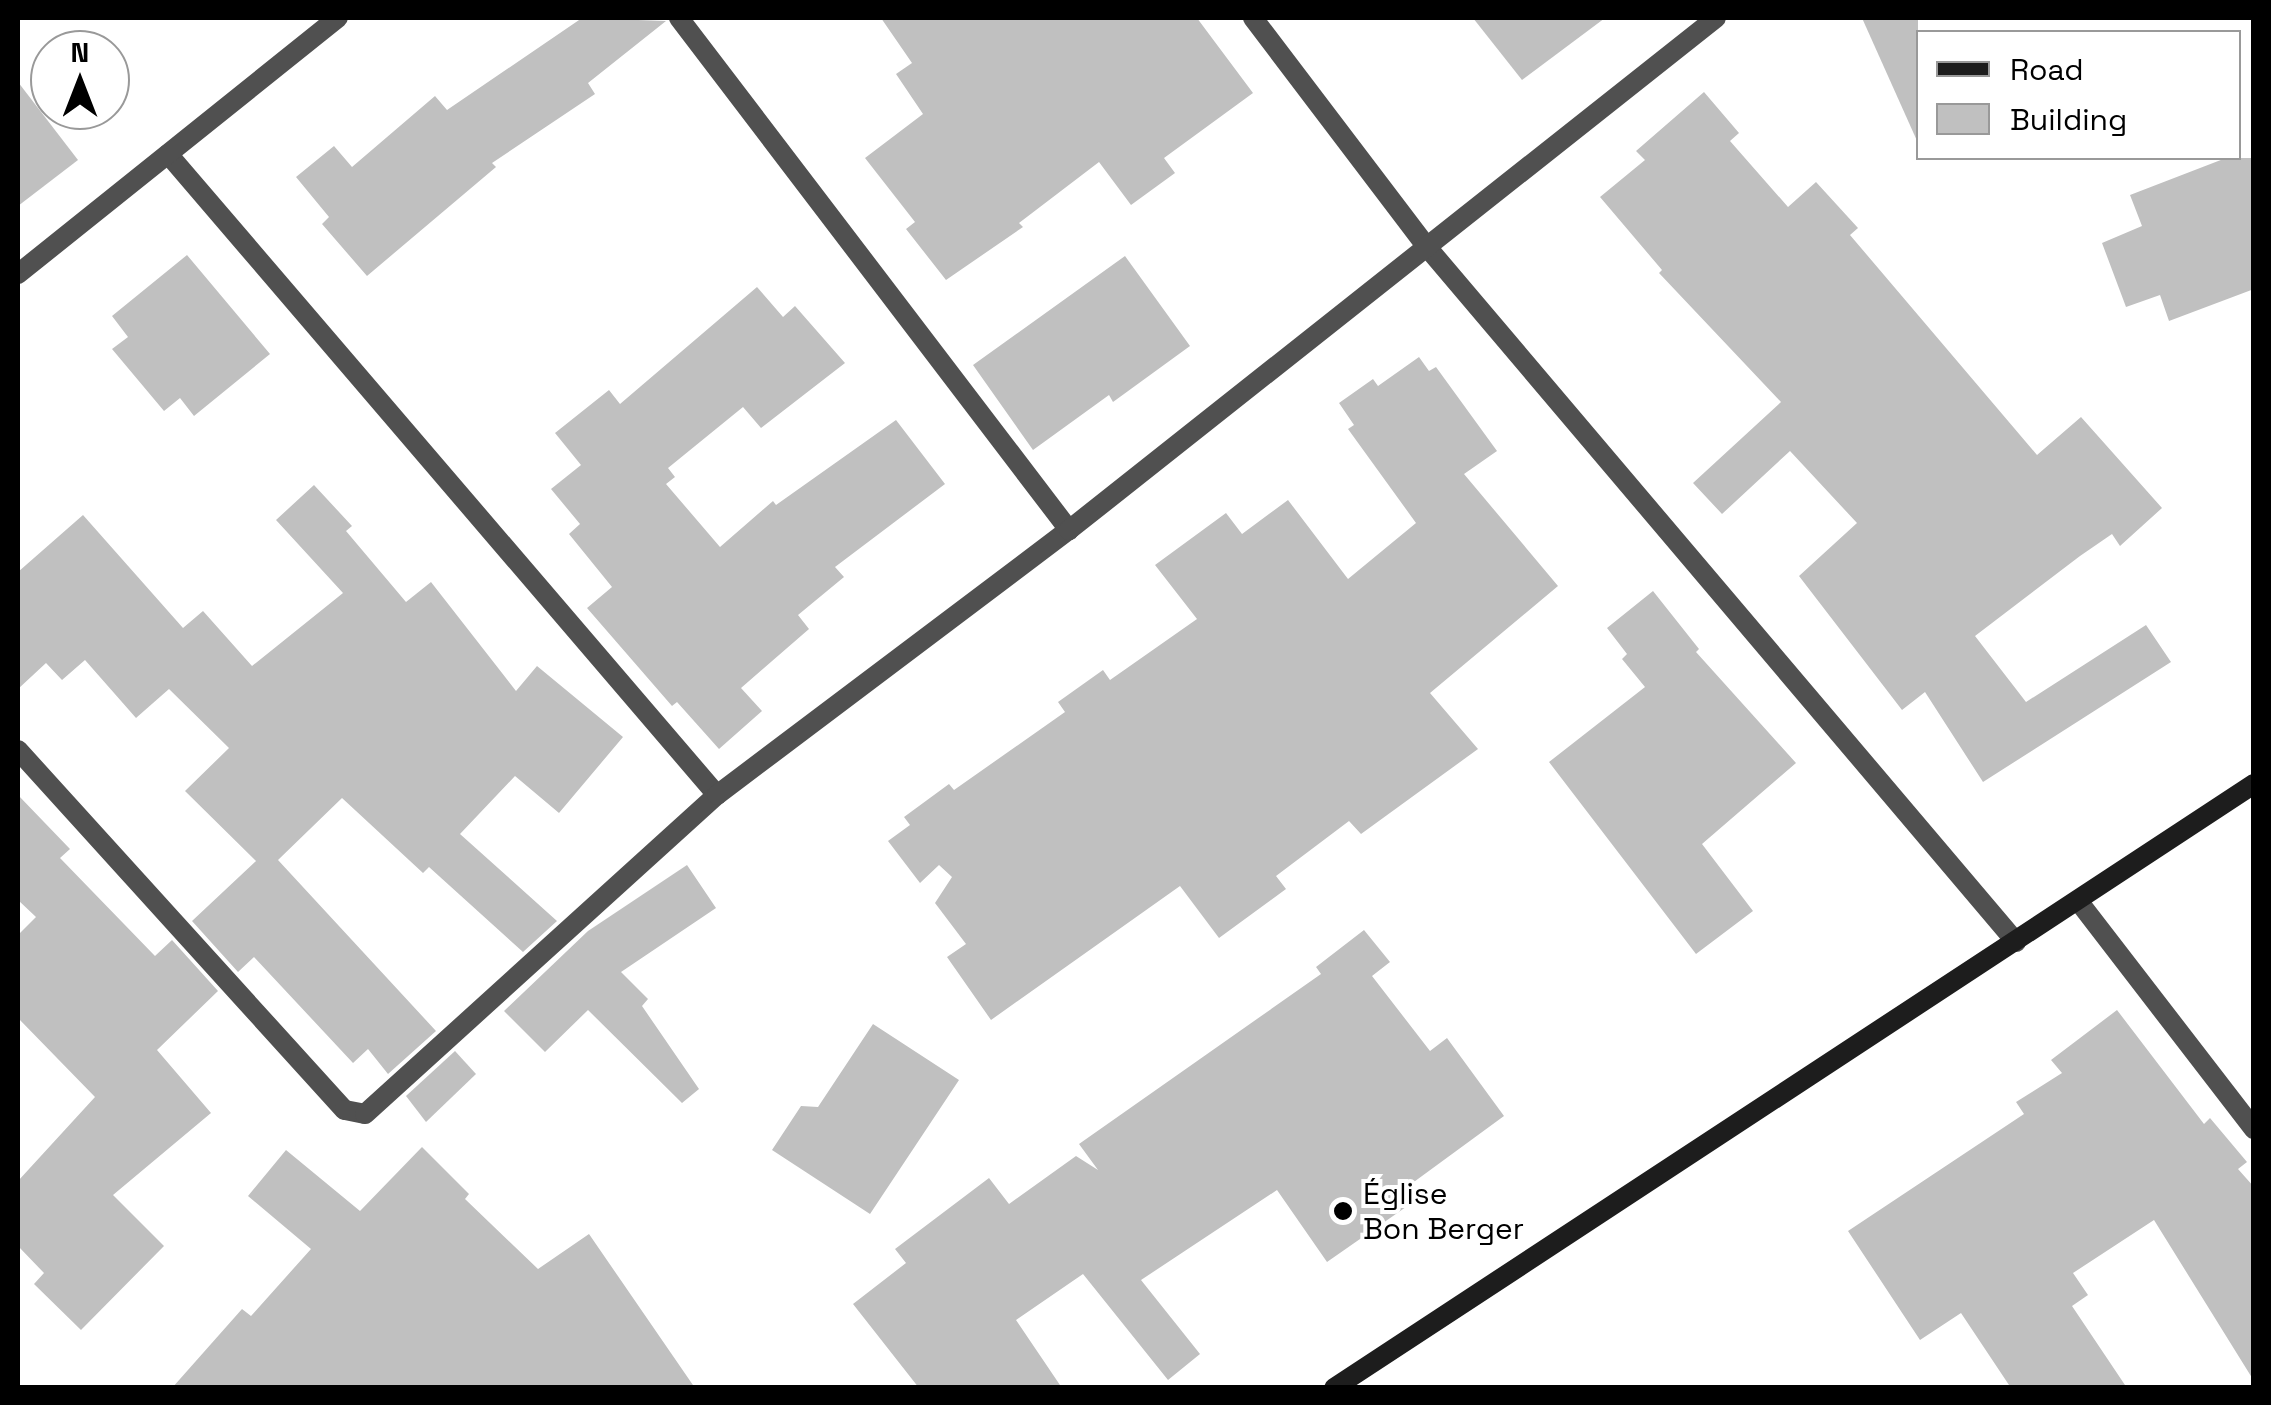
<!DOCTYPE html>
<html>
<head>
<meta charset="utf-8">
<style>
	body { margin:0 }
	#map { position:relative; width:2271px; height:1405px; overflow:hidden; background:#fff; font-family:"Space Grotesk",sans-serif }
	div>[style] { position:absolute }
	.building>* { inset:0; background:#c0c0c0 }
	.street>* { height:20px; margin:-10px; padding:0 10px; transform-origin:10px; border-radius:10px; background:#505050 }
	.secondary>* { height:20px; margin:-10px; padding:0 10px; transform-origin:10px; border-radius:10px; background:#1d1d1d }
	.dots>* { width:28px; height:28px; translate:-50% -50%; box-sizing:border-box; border:5px solid #fff; border-radius:50% }
	span { translate:-50% -50%; white-space:nowrap; text-align:center; line-height:1.15; -webkit-text-stroke:8px #fff; paint-order:stroke }
	.poi-label { font-size:30px; color:#000 }
	.left { translate:0 -50%; text-align:left }
	.frame { position:absolute; inset:0; border:20px solid #000; pointer-events:none }
	.legend { position:absolute; left:1916px; top:30px; width:325px; height:130px; box-sizing:border-box; background:#fff; border:2px solid #999; margin:0; padding:12px 18px; list-style:none; font-size:30px; color:#000 }
	.legend li { display:flex; align-items:center; gap:20px; height:50px }
	.legend b { width:50px; border:2px solid #999 }
	.north { position:absolute; left:30px; top:30px; width:100px; height:100px; box-sizing:border-box; background:#fff; border:2px solid #999; border-radius:50%; rotate:0deg; font-size:28px; font-weight:700; line-height:40px; text-align:center; color:#000 }
	.north::after { content:''; display:block; margin:auto; width:35px; height:45px; background:#000; clip-path:polygon(50% 0,100% 100%,50% 72%,0 100%) }
</style>
</head>
<body>
<div id="map">
	<div class="building">
		<div style="clip-path:polygon(582px 18px,666px 21px,588px 83px,595px 94px,492px 163px,496px 167px,367px 276px,322px 224px,329px 217px,296px 177px,334px 146px,352px 167px,435px 96px,447px 110px)"></div>
		<div style="clip-path:polygon(881px 18px,1197px 18px,1253px 93px,1164px 158px,1175px 173px,1131px 205px,1099px 162px,1019px 223px,1023px 227px,946px 280px,906px 229px,915px 222px,865px 158px,923px 114px,896px 74px,912px 63px)"></div>
		<div style="clip-path:polygon(1473px 18px,1605px 18px,1522px 80px)"></div>
		<div style="clip-path:polygon(1862px 18px,1918px 18px,1918px 143px)"></div>
		<div style="clip-path:polygon(18px 82px,78px 160px,18px 206px)"></div>
		<div style="clip-path:polygon(1704px 92px,1739px 133px,1730px 141px,1788px 207px,1816px 182px,1858px 228px,1850px 235px,2037px 455px,2081px 417px,2162px 508px,2120px 546px,2112px 534px,2080px 556px,1975px 636px,2026px 702px,2146px 625px,2171px 662px,1983px 782px,1925px 692px,1902px 710px,1799px 576px,1857px 523px,1790px 451px,1722px 514px,1693px 483px,1781px 402px,1659px 273px,1662px 270px,1600px 197px,1645px 160px,1636px 151px)"></div>
		<div style="clip-path:polygon(2226px 158px,2254px 158px,2254px 289px,2169px 321px,2160px 295px,2126px 307px,2102px 243px,2142px 226px,2130px 195px)"></div>
		<div style="clip-path:polygon(187px 255px,270px 354px,194px 416px,180px 398px,164px 411px,112px 349px,128px 337px,112px 316px)"></div>
		<div style="clip-path:polygon(1125px 256px,1190px 346px,1113px 402px,1109px 395px,1033px 450px,973px 365px)"></div>
		<div style="clip-path:polygon(757px 287px,783px 317px,795px 306px,845px 363px,761px 428px,743px 407px,668px 468px,675px 477px,666px 484px,720px 547px,773px 501px,776px 505px,896px 420px,945px 484px,835px 567px,844px 577px,798px 615px,809px 629px,741px 688px,762px 711px,719px 749px,677px 702px,672px 706px,587px 608px,612px 587px,569px 534px,580px 524px,551px 489px,581px 465px,555px 433px,609px 390px,620px 404px)"></div>
		<div style="clip-path:polygon(1419px 357px,1429px 371px,1436px 367px,1497px 451px,1464px 474px,1558px 586px,1430px 693px,1478px 749px,1361px 834px,1349px 821px,1276px 876px,1286px 889px,1219px 938px,1180px 886px,991px 1020px,947px 957px,966px 944px,935px 903px,952px 877px,939px 865px,920px 883px,888px 841px,910px 825px,904px 817px,949px 784px,954px 790px,1065px 712px,1058px 702px,1103px 670px,1110px 680px,1197px 619px,1155px 565px,1226px 513px,1242px 534px,1288px 500px,1348px 579px,1416px 523px,1348px 429px,1354px 425px,1339px 403px,1373px 379px,1378px 386px)"></div>
		<div style="clip-path:polygon(314px 485px,352px 526px,346px 531px,406px 602px,431px 582px,516px 691px,537px 666px,623px 737px,559px 813px,515px 776px,460px 834px,557px 921px,523px 952px,429px 867px,423px 873px,342px 798px,278px 860px,436px 1031px,388px 1074px,368px 1049px,353px 1063px,254px 957px,238px 972px,192px 921px,256px 861px,185px 791px,229px 748px,169px 689px,136px 718px,85px 660px,62px 680px,46px 663px,18px 689px,18px 572px,83px 515px,183px 628px,203px 611px,252px 666px,343px 593px,276px 520px)"></div>
		<div style="clip-path:polygon(1653px 591px,1699px 649px,1696px 652px,1796px 763px,1702px 844px,1753px 911px,1696px 954px,1549px 762px,1645px 687px,1622px 659px,1627px 654px,1607px 628px)"></div>
		<div style="clip-path:polygon(18px 795px,70px 849px,60px 858px,155px 956px,172px 940px,218px 991px,157px 1050px,211px 1113px,113px 1195px,164px 1246px,81px 1330px,34px 1284px,44px 1273px,18px 1246px,18px 1181px,95px 1097px,18px 1018px,18px 935px,36px 917px,18px 900px)"></div>
		<div style="clip-path:polygon(687px 865px,716px 908px,621px 972px,648px 999px,642px 1006px,699px 1089px,682px 1103px,588px 1010px,545px 1052px,504px 1011px,588px 931px)"></div>
		<div style="clip-path:polygon(1364px 930px,1390px 962px,1372px 976px,1430px 1051px,1447px 1038px,1504px 1116px,1407px 1187px,1416px 1200px,1327px 1262px,1277px 1190px,1141px 1280px,1200px 1354px,1168px 1380px,1083px 1274px,1016px 1320px,1062px 1388px,919px 1388px,853px 1304px,906px 1263px,895px 1249px,989px 1178px,1009px 1204px,1076px 1156px,1098px 1170px,1079px 1144px,1321px 974px,1316px 967px)"></div>
		<div style="clip-path:polygon(2117px 1010px,2204px 1124px,2210px 1118px,2247px 1162px,2238px 1169px,2254px 1187px,2254px 1381px,2154px 1220px,2073px 1273px,2088px 1295px,2072px 1306px,2127px 1388px,2011px 1388px,1961px 1313px,1920px 1340px,1848px 1231px,2024px 1114px,2016px 1102px,2062px 1073px,2051px 1060px)"></div>
		<div style="clip-path:polygon(873px 1024px,959px 1080px,870px 1214px,772px 1150px,801px 1106px,818px 1107px)"></div>
		<div style="clip-path:polygon(455px 1051px,476px 1074px,426px 1122px,406px 1096px)"></div>
		<div style="clip-path:polygon(422px 1147px,469px 1194px,465px 1199px,538px 1269px,589px 1234px,695px 1388px,172px 1388px,242px 1309px,251px 1316px,311px 1249px,248px 1196px,286px 1150px,360px 1211px)"></div>
	</div>
	<div class="street">
		<div style="left:679px;top:18px;width:644px;rotate:52.7deg"></div>
		<div style="left:1253px;top:18px;width:288px;rotate:52.8deg"></div>
		<div style="left:1427px;top:247px;width:911px;rotate:49.72deg"></div>
		<div style="left:168px;top:154px;width:844px;rotate:49.42deg"></div>
		<div style="left:18px;top:274px;width:410px;rotate:-38.7deg"></div>
		<div style="left:18px;top:750px;width:486px;rotate:47.8deg"></div>
		<div style="left:345px;top:1110px;width:20px;rotate:11deg"></div>
		<div style="left:365px;top:1114px;width:475px;rotate:-42.2deg"></div>
		<div style="left:717px;top:795px;width:441px;rotate:-37deg"></div>
		<div style="left:1069px;top:530px;width:825px;rotate:-38.36deg"></div>
		<div style="left:2079px;top:902px;width:287px;rotate:52.4deg"></div>
	</div>
	<div class="secondary">
		<div style="left:1334px;top:1388px;width:1101px;rotate:-33.29deg"></div>
	</div>
	<div class="dots">
		<div style="left:1343px;top:1211px;background:#000"></div>
	</div>
	<div class="poi-label">
		<span class="left" style="left:1363px;top:1211px">Église<br>Bon Berger</span>
	</div>
	<div class="frame"></div>
	<ul class="legend">
	<li><b style="height:12px;background:#1d1d1d"></b>Road</li>
	<li><b style="height:28px;background:#c0c0c0"></b>Building</li>
	</ul>
	<div class="north">N</div>
</div>
</body>
</html>
